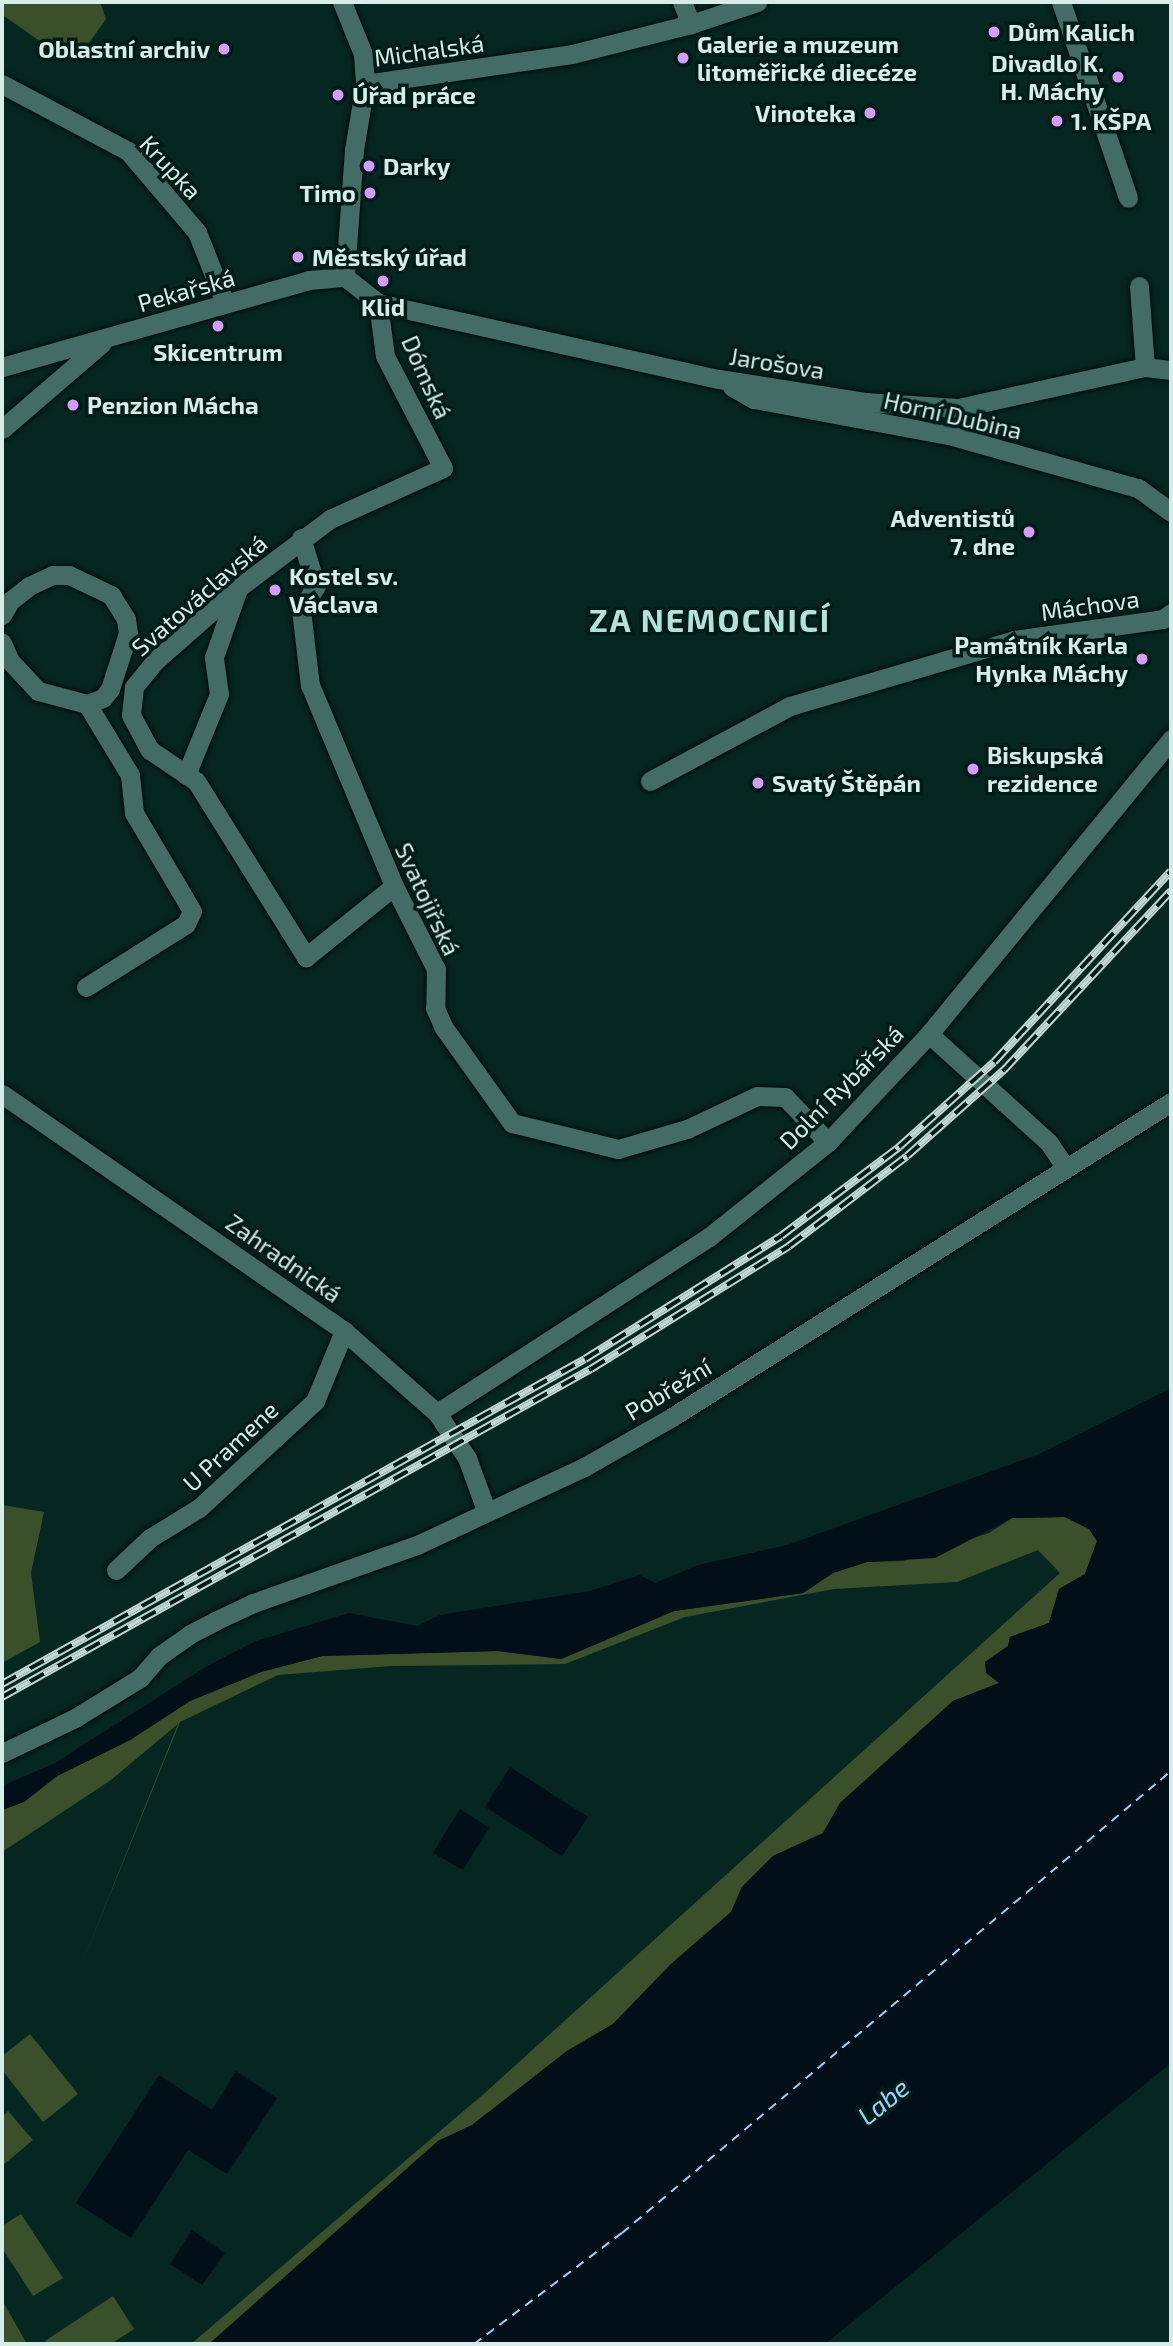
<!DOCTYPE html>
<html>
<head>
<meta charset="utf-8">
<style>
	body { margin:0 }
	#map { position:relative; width:1173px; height:2346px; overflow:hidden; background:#062622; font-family:"Exo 2",sans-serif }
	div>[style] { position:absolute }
	.green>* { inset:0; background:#39502a }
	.water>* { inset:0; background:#010f18 }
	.ferry>* { height:2px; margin-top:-1px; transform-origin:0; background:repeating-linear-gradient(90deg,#95d7fe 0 9px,transparent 0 16px) }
	.roads { filter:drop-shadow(0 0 2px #000e0b) drop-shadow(0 0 2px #000e0b) }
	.street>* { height:19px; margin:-9.5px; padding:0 9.5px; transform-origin:9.5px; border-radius:9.5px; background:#436c66 }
	.rail>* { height:8px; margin-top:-4px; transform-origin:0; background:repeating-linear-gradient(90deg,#001c19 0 16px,#c0d7d3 0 32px); box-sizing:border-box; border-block:2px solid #c0d7d3 }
	.dots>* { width:19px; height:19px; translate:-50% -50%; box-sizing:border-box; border:4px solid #001c19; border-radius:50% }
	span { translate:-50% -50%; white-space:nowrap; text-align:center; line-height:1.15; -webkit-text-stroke:7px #001c19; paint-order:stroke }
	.poi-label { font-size:24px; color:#d7ede9; font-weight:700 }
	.left { translate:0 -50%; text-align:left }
	.right { translate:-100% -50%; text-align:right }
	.street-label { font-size:24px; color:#d7ede9 }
	.water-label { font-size:26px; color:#95d7fe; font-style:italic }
	.district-label { font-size:32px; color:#b5e1da; font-weight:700; letter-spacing:2px }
	.frame { position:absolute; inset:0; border:4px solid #d7ede9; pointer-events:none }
</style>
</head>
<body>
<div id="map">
	<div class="green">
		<div style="clip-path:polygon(2px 2px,100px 2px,106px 19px,82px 53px,73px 56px,54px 51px,4px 16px)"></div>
		<div style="clip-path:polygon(2px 1505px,44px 1512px,31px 1573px,40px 1642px,2px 1663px)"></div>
		<div style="clip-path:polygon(1065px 1517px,1089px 1529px,1097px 1541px,1085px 1574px,1059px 1589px,1049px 1623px,1010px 1637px,1008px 1646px,985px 1662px,999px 1683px,953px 1701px,840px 1803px,823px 1833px,773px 1856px,742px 1887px,731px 1912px,671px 1964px,613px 2024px,567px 2051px,472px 2125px,438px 2141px,209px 2344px,191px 2344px,487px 2091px,1060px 1573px,1038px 1550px,957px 1582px,834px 1589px,685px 1617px,565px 1664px,391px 1666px,278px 1675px,180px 1722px,77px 1976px,2px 2037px,77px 1976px,178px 1724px,111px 1780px,2px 1852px,2px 1810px,24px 1802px,57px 1776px,130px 1740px,190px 1701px,261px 1672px,322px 1656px,498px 1651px,561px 1659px,674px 1611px,803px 1593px,833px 1573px,867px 1562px,903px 1561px,989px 1533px,1012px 1518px)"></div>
		<div style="clip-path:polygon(30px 2034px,78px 2094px,43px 2122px,2px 2070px,2px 2056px)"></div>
		<div style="clip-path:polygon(8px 2111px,33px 2140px,2px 2166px,2px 2117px)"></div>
		<div style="clip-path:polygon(21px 2214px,63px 2278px,33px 2296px,2px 2248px,2px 2226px)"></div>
		<div style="clip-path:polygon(113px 2296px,134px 2329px,111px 2344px,48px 2344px,45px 2341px)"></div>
		<div style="clip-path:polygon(2px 2300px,27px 2344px,2px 2344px)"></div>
	</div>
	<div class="water">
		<div style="clip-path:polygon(1171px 1388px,1171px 2063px,825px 2344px,209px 2344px,438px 2141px,472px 2125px,567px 2051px,613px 2024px,671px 1964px,731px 1912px,742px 1887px,773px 1856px,823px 1833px,840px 1803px,953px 1701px,999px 1683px,986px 1673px,985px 1662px,1008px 1646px,1010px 1637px,1049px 1623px,1059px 1589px,1085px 1574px,1097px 1541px,1089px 1529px,1065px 1517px,1012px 1518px,935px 1558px,867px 1562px,833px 1573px,803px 1593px,674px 1611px,561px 1659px,498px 1651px,322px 1656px,261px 1672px,190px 1701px,130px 1740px,57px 1776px,24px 1802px,2px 1810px,2px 1786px,55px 1763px,207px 1666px,256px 1641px,349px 1613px,417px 1626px,440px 1615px,590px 1591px,640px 1575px,655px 1583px,698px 1565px,787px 1545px,1037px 1455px)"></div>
		<div style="clip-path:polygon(510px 1767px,588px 1817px,562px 1856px,485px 1807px)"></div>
		<div style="clip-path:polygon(460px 1809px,489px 1828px,463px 1870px,433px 1853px)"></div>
		<div style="clip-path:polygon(236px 2071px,277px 2098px,227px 2174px,188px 2150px,131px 2238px,76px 2203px,159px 2075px,212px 2110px)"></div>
		<div style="clip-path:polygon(192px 2230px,225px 2253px,202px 2285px,170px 2264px)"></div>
	</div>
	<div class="ferry">
		<div style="left:474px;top:2344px;width:185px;rotate:-36.9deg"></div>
		<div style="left:622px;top:2233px;width:718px;rotate:-40.08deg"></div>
	</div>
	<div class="roads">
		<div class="street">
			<div style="left:342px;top:2px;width:56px;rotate:68deg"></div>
			<div style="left:363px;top:54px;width:30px;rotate:86deg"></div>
			<div style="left:365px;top:84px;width:67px;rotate:99.5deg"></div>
			<div style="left:354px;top:150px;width:127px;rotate:94.1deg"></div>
			<div style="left:682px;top:2px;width:24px;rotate:68deg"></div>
			<div style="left:1061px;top:2px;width:207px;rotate:71.1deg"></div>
			<div style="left:2px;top:84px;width:143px;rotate:28deg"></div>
			<div style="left:128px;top:151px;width:106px;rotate:49.6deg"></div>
			<div style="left:197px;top:232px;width:76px;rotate:68.5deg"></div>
			<div style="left:365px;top:84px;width:209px;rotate:-8.2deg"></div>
			<div style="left:572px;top:54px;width:123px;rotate:-14.1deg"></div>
			<div style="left:691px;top:24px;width:70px;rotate:-18.4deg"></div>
			<div style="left:1139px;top:286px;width:81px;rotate:85.8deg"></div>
			<div style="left:378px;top:303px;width:53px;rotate:82.5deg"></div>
			<div style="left:385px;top:356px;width:126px;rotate:62.6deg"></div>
			<div style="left:443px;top:468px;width:124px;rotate:155.7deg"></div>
			<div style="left:330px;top:519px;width:115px;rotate:143.1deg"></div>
			<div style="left:238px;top:588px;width:111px;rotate:138.7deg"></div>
			<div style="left:155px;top:661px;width:33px;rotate:129deg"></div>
			<div style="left:134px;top:687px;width:28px;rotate:96deg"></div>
			<div style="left:131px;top:715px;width:40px;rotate:62deg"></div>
			<div style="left:150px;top:750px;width:55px;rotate:34deg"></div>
			<div style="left:196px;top:781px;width:208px;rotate:58deg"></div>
			<div style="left:306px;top:957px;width:113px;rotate:-38.9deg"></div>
			<div style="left:2px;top:367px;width:319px;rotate:-15.8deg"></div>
			<div style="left:309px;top:280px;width:36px;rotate:-5deg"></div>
			<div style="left:345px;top:277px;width:42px;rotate:38.2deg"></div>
			<div style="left:378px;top:303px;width:349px;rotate:12.6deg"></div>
			<div style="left:719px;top:379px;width:149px;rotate:8.9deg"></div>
			<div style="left:866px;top:402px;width:92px;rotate:3.7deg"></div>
			<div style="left:958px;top:408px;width:191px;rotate:-12.4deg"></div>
			<div style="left:1145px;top:367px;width:26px;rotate:7deg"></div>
			<div style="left:732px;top:387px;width:25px;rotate:29deg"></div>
			<div style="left:754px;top:399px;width:198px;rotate:10.5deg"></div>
			<div style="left:949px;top:435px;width:196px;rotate:15.7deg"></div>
			<div style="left:1138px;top:488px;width:41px;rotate:36deg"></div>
			<div style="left:2px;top:429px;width:132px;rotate:-40.7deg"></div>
			<div style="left:301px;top:538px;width:50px;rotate:72.6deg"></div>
			<div style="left:316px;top:586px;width:28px;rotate:122deg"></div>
			<div style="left:301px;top:610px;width:76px;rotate:83.2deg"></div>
			<div style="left:310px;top:685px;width:218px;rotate:67.3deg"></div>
			<div style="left:394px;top:886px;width:93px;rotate:63.2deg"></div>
			<div style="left:436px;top:969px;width:39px;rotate:91deg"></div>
			<div style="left:435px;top:1008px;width:22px;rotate:66deg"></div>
			<div style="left:444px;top:1028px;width:117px;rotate:54.4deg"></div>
			<div style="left:512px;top:1123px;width:109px;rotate:13.8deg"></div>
			<div style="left:618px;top:1149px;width:72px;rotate:-16.2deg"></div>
			<div style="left:687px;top:1129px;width:77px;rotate:-25.2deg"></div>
			<div style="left:757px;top:1096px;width:28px;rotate:2deg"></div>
			<div style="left:785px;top:1097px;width:62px;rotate:46.3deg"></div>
			<div style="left:2px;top:615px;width:16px;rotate:-60deg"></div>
			<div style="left:10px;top:601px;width:24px;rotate:-38deg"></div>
			<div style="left:29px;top:586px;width:26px;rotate:-25deg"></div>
			<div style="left:53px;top:575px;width:16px"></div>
			<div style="left:69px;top:575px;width:47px;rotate:25.5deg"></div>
			<div style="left:111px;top:595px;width:28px;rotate:58deg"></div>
			<div style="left:126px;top:619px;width:14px;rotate:82deg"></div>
			<div style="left:128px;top:633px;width:59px;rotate:107.8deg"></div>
			<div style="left:110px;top:689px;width:11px;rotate:128deg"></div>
			<div style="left:103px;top:698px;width:17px;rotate:159deg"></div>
			<div style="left:87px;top:704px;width:51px;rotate:-165.1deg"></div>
			<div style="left:38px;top:691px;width:41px;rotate:-133deg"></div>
			<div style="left:10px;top:661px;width:20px;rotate:-114deg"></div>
			<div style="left:186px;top:775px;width:87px;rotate:-67.8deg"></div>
			<div style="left:219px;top:694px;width:37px;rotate:-98deg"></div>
			<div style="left:214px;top:657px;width:72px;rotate:-70.6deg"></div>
			<div style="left:650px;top:781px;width:159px;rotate:-28.2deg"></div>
			<div style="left:790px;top:706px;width:234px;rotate:-16.4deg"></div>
			<div style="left:1014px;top:640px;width:150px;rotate:-8deg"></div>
			<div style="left:1163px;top:619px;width:10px;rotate:-37deg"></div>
			<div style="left:86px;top:987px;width:118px;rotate:-32.2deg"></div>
			<div style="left:186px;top:924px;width:14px;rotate:-65deg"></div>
			<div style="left:192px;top:911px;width:114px;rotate:-120.6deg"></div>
			<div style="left:134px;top:813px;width:38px;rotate:-96deg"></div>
			<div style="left:130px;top:775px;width:83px;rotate:-121.2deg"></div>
			<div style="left:929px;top:1034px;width:162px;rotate:42.2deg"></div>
			<div style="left:1049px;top:1143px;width:29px;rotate:56deg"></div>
			<div style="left:2px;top:1094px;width:416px;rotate:34.7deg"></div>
			<div style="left:344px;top:1331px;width:124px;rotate:41.4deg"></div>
			<div style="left:437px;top:1413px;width:54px;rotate:56.3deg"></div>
			<div style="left:467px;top:1458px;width:55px;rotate:69.9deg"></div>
			<div style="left:437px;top:1413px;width:324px;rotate:-32.9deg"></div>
			<div style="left:709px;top:1237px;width:152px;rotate:-38.6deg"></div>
			<div style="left:828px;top:1142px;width:148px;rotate:-46.9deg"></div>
			<div style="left:929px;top:1034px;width:382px;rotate:-50.6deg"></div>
			<div style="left:116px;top:1570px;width:47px;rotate:-43.3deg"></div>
			<div style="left:150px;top:1538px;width:57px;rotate:-31.5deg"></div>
			<div style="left:199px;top:1508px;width:158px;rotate:-42.7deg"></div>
			<div style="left:315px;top:1401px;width:76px;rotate:-67.5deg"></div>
			<div style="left:2px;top:1753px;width:81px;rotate:-25.6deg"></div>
			<div style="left:75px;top:1718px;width:76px;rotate:-31.6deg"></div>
			<div style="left:140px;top:1678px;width:29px;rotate:-49deg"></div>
			<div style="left:159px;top:1656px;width:38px;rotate:-35deg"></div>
			<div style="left:190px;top:1634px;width:28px;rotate:-27deg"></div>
			<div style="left:215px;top:1621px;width:42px;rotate:-25.3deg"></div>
			<div style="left:253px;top:1603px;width:174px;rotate:-19.5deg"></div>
			<div style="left:417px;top:1545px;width:184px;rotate:-25deg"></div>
			<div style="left:584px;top:1467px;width:101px;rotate:-29.6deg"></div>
			<div style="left:672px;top:1417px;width:590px;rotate:-32.26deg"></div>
		</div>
	</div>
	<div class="rail">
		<div style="left:2px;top:1684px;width:667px;rotate:-29.14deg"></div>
		<div style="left:585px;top:1359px;width:231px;rotate:-32.1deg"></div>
		<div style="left:781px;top:1236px;width:148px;rotate:-37deg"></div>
		<div style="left:899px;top:1147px;width:127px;rotate:-41.8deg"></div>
		<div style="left:994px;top:1062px;width:260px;rotate:-47.2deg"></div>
		<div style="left:2px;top:1697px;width:674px;rotate:-29.11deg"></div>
		<div style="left:591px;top:1369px;width:233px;rotate:-31.8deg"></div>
		<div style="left:789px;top:1246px;width:148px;rotate:-37.3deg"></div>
		<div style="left:907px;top:1156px;width:130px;rotate:-41.6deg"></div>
		<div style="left:1004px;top:1070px;width:245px;rotate:-47deg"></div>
	</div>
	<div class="dots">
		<div style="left:994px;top:32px;background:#d49cfb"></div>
		<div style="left:224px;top:49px;background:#d49cfb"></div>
		<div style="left:683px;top:58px;background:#d49cfb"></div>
		<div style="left:1118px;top:77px;background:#d49cfb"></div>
		<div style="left:338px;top:95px;background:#d49cfb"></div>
		<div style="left:870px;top:113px;background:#d49cfb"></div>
		<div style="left:1057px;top:121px;background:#d49cfb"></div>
		<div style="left:369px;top:166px;background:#d49cfb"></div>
		<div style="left:370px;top:193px;background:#d49cfb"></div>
		<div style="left:298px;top:257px;background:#d49cfb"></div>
		<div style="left:383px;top:281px;background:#d49cfb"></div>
		<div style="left:218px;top:326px;background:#d49cfb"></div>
		<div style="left:73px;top:405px;background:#d49cfb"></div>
		<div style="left:1029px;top:532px;background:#d49cfb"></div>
		<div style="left:275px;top:590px;background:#d49cfb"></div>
		<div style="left:1142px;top:659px;background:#d49cfb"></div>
		<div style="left:973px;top:769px;background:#d49cfb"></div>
		<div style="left:758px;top:783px;background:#d49cfb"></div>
	</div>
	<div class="poi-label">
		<span class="left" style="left:1008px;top:32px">Dům Kalich</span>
		<span class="left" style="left:697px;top:58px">Galerie a muzeum<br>litoměřické diecéze</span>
		<span class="right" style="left:210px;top:49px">Oblastní archiv</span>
		<span class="right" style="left:1104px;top:77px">Divadlo K.<br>H. Máchy</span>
		<span class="left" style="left:352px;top:95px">Úřad práce</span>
		<span class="right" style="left:856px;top:113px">Vinoteka</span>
		<span class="left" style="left:1071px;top:121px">1. KŠPA</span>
		<span class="left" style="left:383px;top:166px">Darky</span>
		<span class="right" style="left:356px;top:193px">Timo</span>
		<span class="left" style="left:312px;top:257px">Městský úřad</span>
		<span style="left:383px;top:307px">Klid</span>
		<span style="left:218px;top:352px">Skicentrum</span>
		<span class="left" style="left:87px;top:405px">Penzion Mácha</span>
		<span class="right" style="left:1015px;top:532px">Adventistů<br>7. dne</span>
		<span class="left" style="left:289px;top:590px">Kostel sv.<br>Václava</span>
		<span class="right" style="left:1128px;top:659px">Památník Karla<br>Hynka Máchy</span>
		<span class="left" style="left:987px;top:769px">Biskupská<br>rezidence</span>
		<span class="left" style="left:772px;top:783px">Svatý Štěpán</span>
	</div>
	<div class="street-label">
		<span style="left:429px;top:50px;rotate:-8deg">Michalská</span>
		<span style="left:171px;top:167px;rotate:47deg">Krupka</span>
		<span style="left:186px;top:290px;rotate:-16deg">Pekařská</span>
		<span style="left:777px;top:363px;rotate:9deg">Jarošova</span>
		<span style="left:427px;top:377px;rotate:66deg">Dómská</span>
		<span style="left:953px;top:415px;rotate:13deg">Horní Dubina</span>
		<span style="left:199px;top:595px;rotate:-41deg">Svatováclavská</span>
		<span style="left:1090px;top:605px;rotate:-8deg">Máchova</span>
		<span style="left:428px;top:899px;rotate:65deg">Svatojiřská</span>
		<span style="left:841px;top:1087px;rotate:-45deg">Dolní Rybářská</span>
		<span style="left:284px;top:1258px;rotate:35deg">Zahradnická</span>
		<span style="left:668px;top:1389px;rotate:-31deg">Pobřežní</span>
		<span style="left:230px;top:1446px;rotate:-43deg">U Pramene</span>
	</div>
	<div class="water-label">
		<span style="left:883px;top:2101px;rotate:-39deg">Labe</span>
	</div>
	<div class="district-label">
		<span style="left:710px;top:619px">ZA NEMOCNICÍ</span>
	</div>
	<div class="frame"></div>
</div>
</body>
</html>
